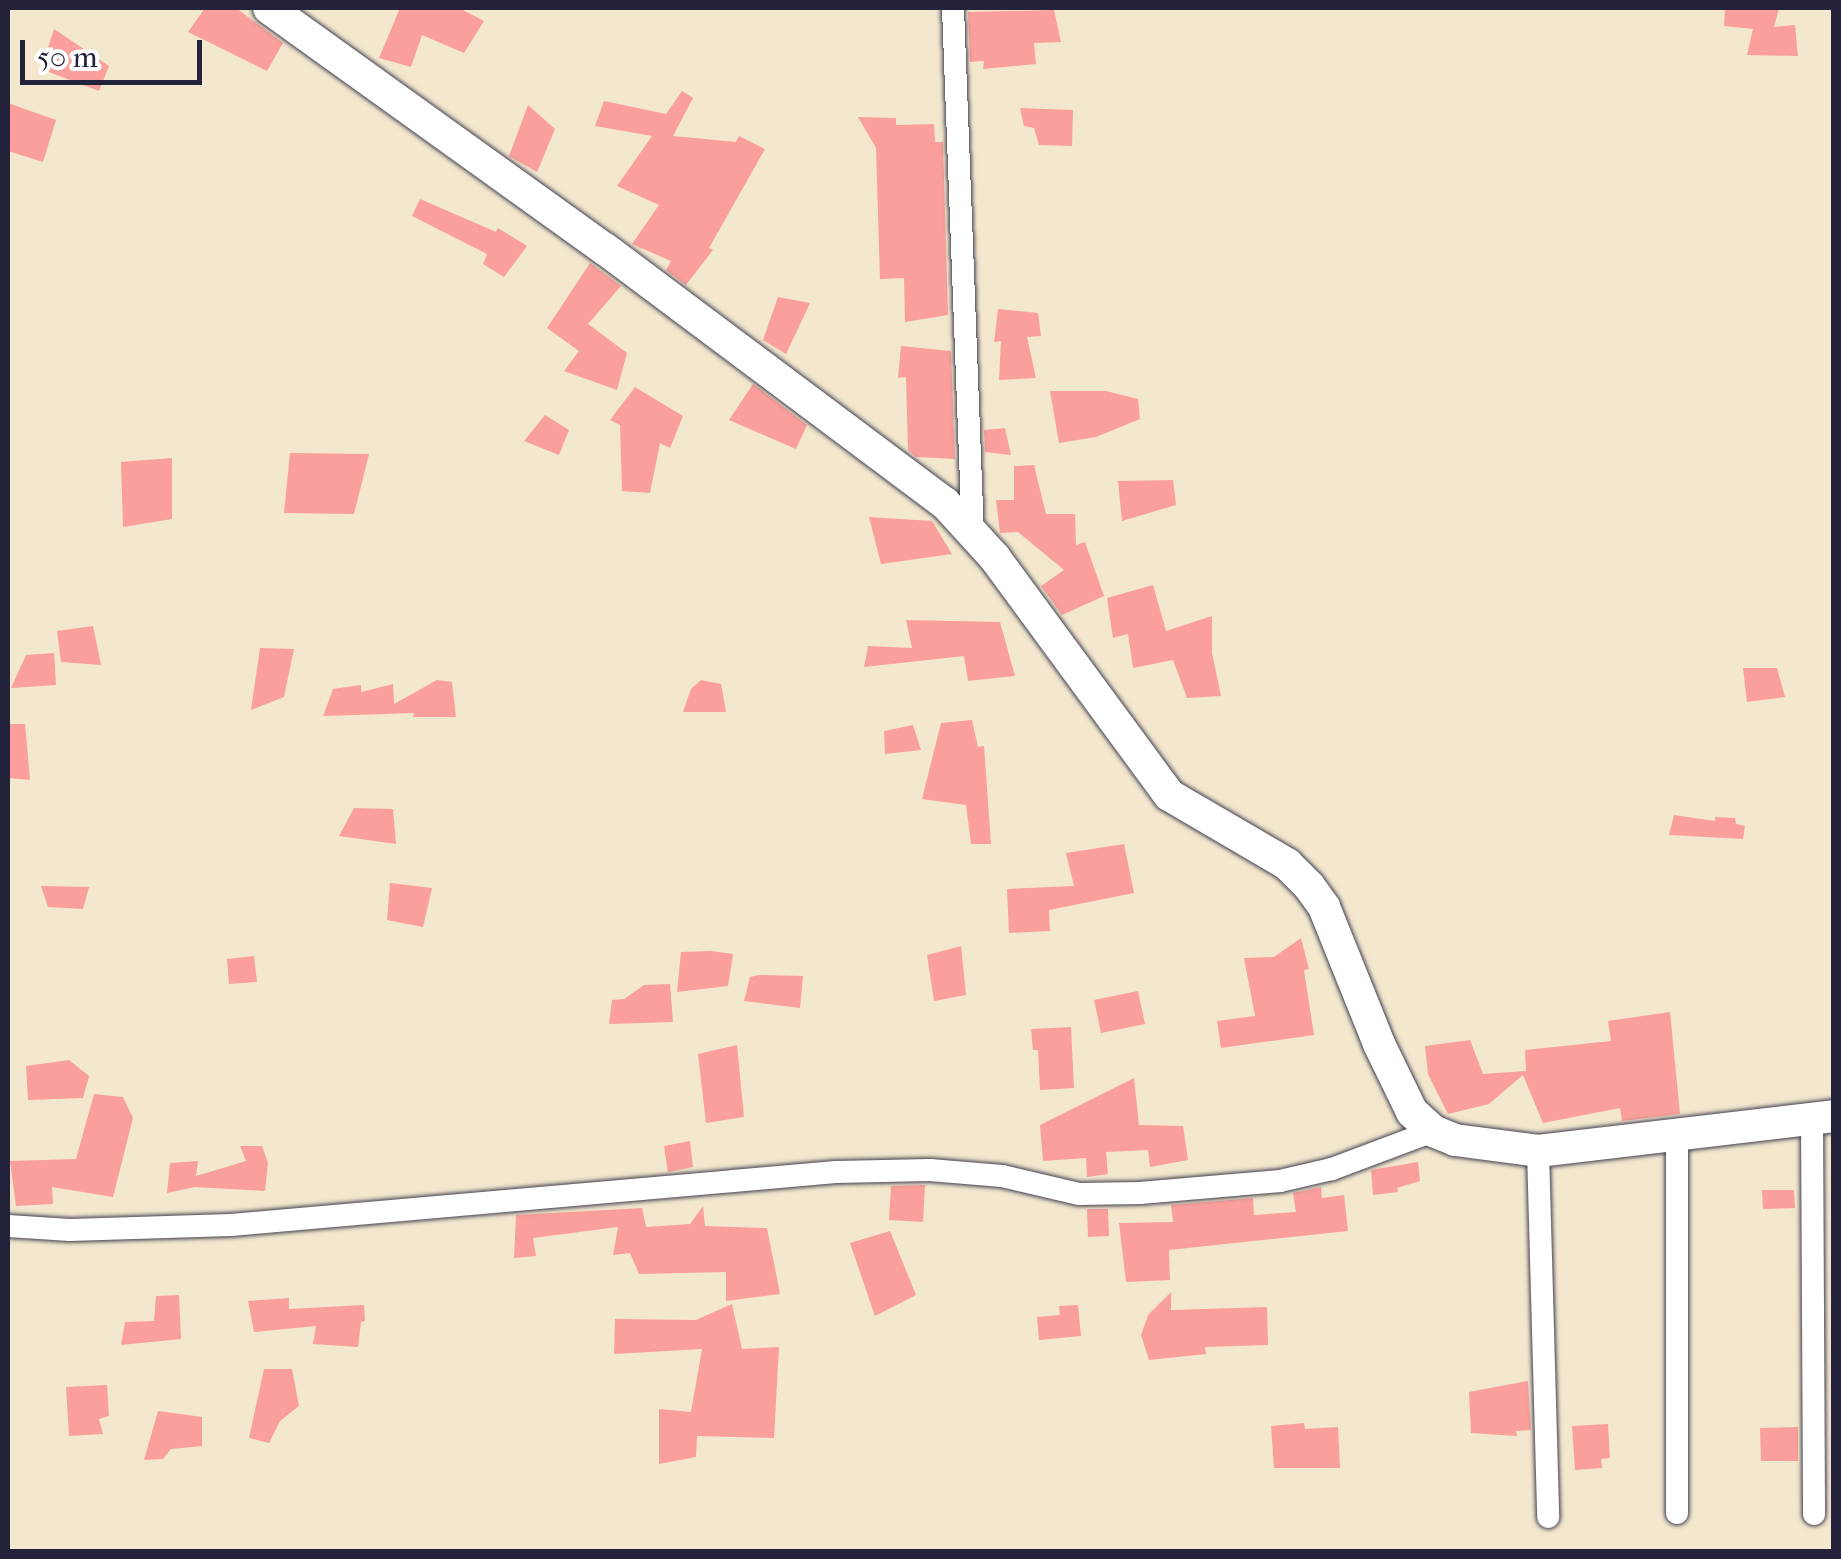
<!DOCTYPE html>
<html>
<head>
<meta charset="utf-8">
<style>
	body { margin:0 }
	#map { position:relative; width:1841px; height:1559px; overflow:hidden; background:#f3e7ce; font-family:"IM FELL French Canon",serif }
	div>[style] { position:absolute }
	.building>* { inset:0; background:#fa9f9b }
	.roads { filter:drop-shadow(0 0 2px #414051) drop-shadow(0 0 2px #414051) }
	.street>* { height:22px; margin:-11px; padding:0 11px; transform-origin:11px; border-radius:11px; background:#fff }
	.secondary>* { height:32px; margin:-16px; padding:0 16px; transform-origin:16px; border-radius:16px; background:#fff }
	span { translate:-50% -50%; white-space:nowrap; text-align:center; line-height:1.15; -webkit-text-stroke:8px #fff; paint-order:stroke }
	.frame { position:absolute; inset:0; border:10px solid #22223b; pointer-events:none }
	.scale { position:absolute; left:20px; top:40px; width:182px; height:45px; box-sizing:border-box; border:5px solid #22223b; border-top:0; padding-left:12px; font-size:30px; line-height:35px; white-space:nowrap; color:#22223b; -webkit-text-stroke:8px #fff; paint-order:stroke }
</style>
</head>
<body>
<div id="map">
	<div class="building">
		<div style="clip-path:polygon(205px 8px,236px 8px,283px 43px,267px 71px,188px 32px)"></div>
		<div style="clip-path:polygon(400px 8px,459px 8px,484px 21px,464px 53px,422px 35px,411px 67px,379px 58px)"></div>
		<div style="clip-path:polygon(1725px 8px,1779px 8px,1774px 27px,1795px 25px,1798px 56px,1747px 55px,1753px 29px,1724px 26px)"></div>
		<div style="clip-path:polygon(1054px 10px,1061px 42px,1034px 43px,1036px 64px,983px 69px,984px 61px,970px 62px,968px 12px)"></div>
		<div style="clip-path:polygon(54px 29px,109px 66px,99px 91px,41px 69px)"></div>
		<div style="clip-path:polygon(682px 91px,693px 98px,673px 136px,736px 142px,739px 136px,765px 149px,709px 248px,713px 250px,686px 285px,666px 270px,671px 261px,632px 244px,659px 205px,617px 186px,652px 136px,595px 126px,604px 101px,666px 114px)"></div>
		<div style="clip-path:polygon(8px 103px,56px 120px,43px 162px,8px 151px)"></div>
		<div style="clip-path:polygon(528px 105px,555px 129px,537px 172px,509px 156px)"></div>
		<div style="clip-path:polygon(1020px 108px,1073px 110px,1072px 146px,1039px 145px,1034px 128px,1024px 126px)"></div>
		<div style="clip-path:polygon(858px 117px,896px 118px,896px 125px,934px 124px,935px 142px,943px 142px,948px 315px,905px 322px,904px 278px,880px 279px,876px 148px)"></div>
		<div style="clip-path:polygon(420px 199px,496px 232px,498px 228px,527px 246px,504px 277px,483px 264px,487px 254px,412px 216px)"></div>
		<div style="clip-path:polygon(590px 263px,621px 286px,588px 324px,627px 353px,617px 390px,564px 371px,579px 351px,547px 328px)"></div>
		<div style="clip-path:polygon(778px 297px,810px 303px,786px 354px,763px 340px)"></div>
		<div style="clip-path:polygon(998px 309px,1038px 313px,1041px 336px,1027px 337px,1036px 378px,999px 380px,1001px 341px,994px 342px)"></div>
		<div style="clip-path:polygon(901px 346px,951px 351px,955px 459px,916px 457px,908px 450px,906px 377px,898px 378px)"></div>
		<div style="clip-path:polygon(753px 384px,807px 425px,796px 449px,729px 420px)"></div>
		<div style="clip-path:polygon(635px 387px,683px 416px,670px 448px,660px 443px,650px 493px,622px 491px,620px 425px,610px 420px)"></div>
		<div style="clip-path:polygon(1050px 391px,1106px 391px,1138px 399px,1140px 419px,1096px 437px,1059px 443px)"></div>
		<div style="clip-path:polygon(545px 415px,569px 430px,559px 455px,524px 441px)"></div>
		<div style="clip-path:polygon(1005px 428px,1011px 455px,985px 452px,984px 430px)"></div>
		<div style="clip-path:polygon(290px 453px,369px 454px,354px 514px,284px 513px)"></div>
		<div style="clip-path:polygon(172px 458px,172px 519px,123px 527px,121px 462px)"></div>
		<div style="clip-path:polygon(1034px 465px,1046px 514px,1075px 514px,1076px 545px,1085px 542px,1104px 596px,1062px 615px,1041px 586px,1064px 570px,1018px 532px,1000px 533px,996px 500px,1014px 500px,1014px 466px)"></div>
		<div style="clip-path:polygon(1173px 480px,1176px 505px,1122px 521px,1118px 481px)"></div>
		<div style="clip-path:polygon(869px 517px,932px 521px,952px 554px,881px 564px)"></div>
		<div style="clip-path:polygon(1153px 585px,1166px 631px,1212px 616px,1212px 653px,1221px 696px,1187px 698px,1173px 660px,1133px 668px,1128px 634px,1113px 638px,1107px 598px)"></div>
		<div style="clip-path:polygon(906px 620px,1000px 622px,1015px 676px,968px 681px,964px 656px,864px 667px,868px 646px,912px 648px)"></div>
		<div style="clip-path:polygon(93px 626px,101px 665px,61px 662px,57px 631px)"></div>
		<div style="clip-path:polygon(260px 648px,294px 649px,284px 697px,251px 710px)"></div>
		<div style="clip-path:polygon(54px 653px,56px 685px,11px 688px,26px 655px)"></div>
		<div style="clip-path:polygon(1743px 668px,1777px 668px,1785px 697px,1747px 702px)"></div>
		<div style="clip-path:polygon(437px 680px,452px 682px,456px 717px,413px 717px,414px 713px,323px 716px,333px 689px,361px 685px,361px 692px,393px 684px,394px 704px)"></div>
		<div style="clip-path:polygon(701px 680px,721px 684px,726px 712px,683px 712px,691px 689px)"></div>
		<div style="clip-path:polygon(972px 720px,978px 747px,984px 746px,991px 844px,971px 844px,966px 805px,922px 799px,941px 723px)"></div>
		<div style="clip-path:polygon(8px 724px,25px 724px,30px 780px,8px 778px)"></div>
		<div style="clip-path:polygon(913px 725px,921px 750px,885px 754px,884px 731px)"></div>
		<div style="clip-path:polygon(354px 808px,393px 809px,396px 844px,339px 836px)"></div>
		<div style="clip-path:polygon(1674px 815px,1715px 821px,1715px 817px,1735px 818px,1736px 824px,1745px 826px,1743px 839px,1669px 835px)"></div>
		<div style="clip-path:polygon(1124px 844px,1134px 893px,1049px 910px,1050px 931px,1009px 933px,1007px 889px,1074px 886px,1066px 853px)"></div>
		<div style="clip-path:polygon(390px 883px,432px 888px,423px 927px,387px 920px)"></div>
		<div style="clip-path:polygon(41px 886px,89px 887px,83px 909px,48px 907px)"></div>
		<div style="clip-path:polygon(1301px 938px,1309px 969px,1304px 970px,1314px 1035px,1221px 1048px,1217px 1021px,1255px 1016px,1244px 958px,1274px 957px)"></div>
		<div style="clip-path:polygon(961px 946px,966px 995px,934px 1001px,927px 955px)"></div>
		<div style="clip-path:polygon(711px 951px,733px 954px,728px 986px,677px 992px,681px 952px)"></div>
		<div style="clip-path:polygon(254px 956px,257px 982px,229px 984px,227px 959px)"></div>
		<div style="clip-path:polygon(759px 975px,803px 976px,800px 1008px,744px 1001px,750px 977px)"></div>
		<div style="clip-path:polygon(670px 984px,673px 1022px,609px 1024px,612px 1000px,624px 999px,644px 985px)"></div>
		<div style="clip-path:polygon(1138px 991px,1145px 1024px,1101px 1033px,1094px 1000px)"></div>
		<div style="clip-path:polygon(1670px 1012px,1680px 1114px,1622px 1121px,1620px 1108px,1543px 1123px,1523px 1075px,1489px 1104px,1448px 1114px,1428px 1074px,1425px 1046px,1470px 1040px,1483px 1074px,1526px 1071px,1525px 1050px,1611px 1041px,1608px 1021px)"></div>
		<div style="clip-path:polygon(1071px 1027px,1074px 1088px,1040px 1090px,1038px 1050px,1033px 1050px,1031px 1029px)"></div>
		<div style="clip-path:polygon(737px 1045px,744px 1117px,706px 1123px,698px 1054px)"></div>
		<div style="clip-path:polygon(69px 1060px,89px 1076px,83px 1098px,28px 1100px,26px 1066px)"></div>
		<div style="clip-path:polygon(1134px 1078px,1139px 1125px,1183px 1126px,1188px 1160px,1150px 1167px,1148px 1150px,1106px 1152px,1108px 1174px,1087px 1177px,1086px 1158px,1043px 1161px,1040px 1125px)"></div>
		<div style="clip-path:polygon(94px 1094px,123px 1097px,133px 1118px,113px 1197px,52px 1187px,53px 1204px,16px 1206px,10px 1161px,76px 1159px)"></div>
		<div style="clip-path:polygon(690px 1141px,693px 1167px,668px 1172px,664px 1146px)"></div>
		<div style="clip-path:polygon(240px 1146px,262px 1146px,268px 1163px,265px 1191px,195px 1187px,167px 1193px,170px 1163px,198px 1161px,196px 1176px,246px 1161px)"></div>
		<div style="clip-path:polygon(1418px 1162px,1420px 1181px,1397px 1188px,1398px 1192px,1373px 1195px,1371px 1170px)"></div>
		<div style="clip-path:polygon(925px 1185px,923px 1222px,889px 1220px,891px 1186px)"></div>
		<div style="clip-path:polygon(1321px 1187px,1322px 1198px,1344px 1195px,1348px 1231px,1169px 1250px,1170px 1280px,1126px 1282px,1119px 1223px,1173px 1222px,1171px 1205px,1253px 1198px,1254px 1215px,1296px 1212px,1293px 1193px)"></div>
		<div style="clip-path:polygon(1762px 1190px,1794px 1190px,1795px 1208px,1763px 1209px)"></div>
		<div style="clip-path:polygon(703px 1206px,705px 1226px,767px 1228px,780px 1294px,726px 1301px,726px 1272px,639px 1274px,630px 1253px,613px 1255px,618px 1227px,533px 1238px,536px 1256px,514px 1258px,516px 1215px,642px 1208px,646px 1227px,690px 1224px)"></div>
		<div style="clip-path:polygon(1087px 1209px,1108px 1209px,1109px 1236px,1088px 1237px)"></div>
		<div style="clip-path:polygon(890px 1231px,916px 1295px,875px 1316px,850px 1243px)"></div>
		<div style="clip-path:polygon(1171px 1292px,1171px 1310px,1267px 1307px,1268px 1345px,1205px 1347px,1206px 1354px,1149px 1360px,1141px 1335px,1148px 1315px)"></div>
		<div style="clip-path:polygon(179px 1295px,181px 1339px,121px 1345px,125px 1322px,154px 1321px,156px 1296px)"></div>
		<div style="clip-path:polygon(289px 1298px,289px 1309px,364px 1305px,365px 1321px,361px 1322px,358px 1347px,313px 1344px,316px 1326px,254px 1332px,248px 1301px)"></div>
		<div style="clip-path:polygon(732px 1304px,742px 1349px,779px 1347px,774px 1438px,697px 1436px,696px 1457px,659px 1464px,659px 1409px,691px 1412px,702px 1349px,614px 1354px,615px 1319px,696px 1320px)"></div>
		<div style="clip-path:polygon(1078px 1305px,1081px 1336px,1039px 1340px,1037px 1317px,1060px 1315px,1059px 1306px)"></div>
		<div style="clip-path:polygon(264px 1369px,292px 1369px,299px 1406px,280px 1421px,269px 1443px,249px 1438px)"></div>
		<div style="clip-path:polygon(1528px 1381px,1531px 1430px,1516px 1431px,1517px 1436px,1471px 1433px,1469px 1392px)"></div>
		<div style="clip-path:polygon(107px 1385px,109px 1416px,99px 1419px,103px 1434px,69px 1436px,66px 1387px)"></div>
		<div style="clip-path:polygon(158px 1411px,202px 1417px,202px 1446px,171px 1449px,163px 1459px,144px 1460px)"></div>
		<div style="clip-path:polygon(1304px 1423px,1305px 1429px,1338px 1427px,1340px 1468px,1274px 1468px,1271px 1426px)"></div>
		<div style="clip-path:polygon(1608px 1424px,1610px 1458px,1601px 1459px,1602px 1468px,1575px 1470px,1572px 1426px)"></div>
		<div style="clip-path:polygon(1798px 1427px,1798px 1461px,1761px 1461px,1760px 1428px)"></div>
	</div>
	<div class="roads">
		<div class="street">
			<div style="left:953px;top:8px;width:527px;rotate:87.83deg"></div>
			<div style="left:1812px;top:1119px;width:395px;rotate:89.7deg"></div>
			<div style="left:1677px;top:1135px;width:378px;rotate:90deg"></div>
			<div style="left:1538px;top:1151px;width:366px;rotate:88.4deg"></div>
			<div style="left:8px;top:1226px;width:62px;rotate:3.7deg"></div>
			<div style="left:70px;top:1230px;width:161px;rotate:-1.8deg"></div>
			<div style="left:231px;top:1225px;width:607px;rotate:-5.01deg"></div>
			<div style="left:836px;top:1172px;width:94px;rotate:-1.2deg"></div>
			<div style="left:930px;top:1170px;width:72px;rotate:4.8deg"></div>
			<div style="left:1002px;top:1176px;width:79px;rotate:13.2deg"></div>
			<div style="left:1079px;top:1194px;width:61px;rotate:-0.9deg"></div>
			<div style="left:1140px;top:1193px;width:141px;rotate:-4.9deg"></div>
			<div style="left:1280px;top:1181px;width:53px;rotate:-13deg"></div>
			<div style="left:1332px;top:1169px;width:108px;rotate:-20.6deg"></div>
		</div>
		<div class="secondary">
			<div style="left:269px;top:8px;width:413px;rotate:35.7deg"></div>
			<div style="left:605px;top:249px;width:424px;rotate:36.8deg"></div>
			<div style="left:945px;top:503px;width:74px;rotate:47.7deg"></div>
			<div style="left:995px;top:558px;width:294px;rotate:53.7deg"></div>
			<div style="left:1169px;top:795px;width:137px;rotate:30.3deg"></div>
			<div style="left:1287px;top:864px;width:31px;rotate:45deg"></div>
			<div style="left:1309px;top:886px;width:26px;rotate:54deg"></div>
			<div style="left:1324px;top:907px;width:148px;rotate:68.1deg"></div>
			<div style="left:1379px;top:1044px;width:76px;rotate:64.1deg"></div>
			<div style="left:1412px;top:1112px;width:28px;rotate:42deg"></div>
			<div style="left:1433px;top:1131px;width:24px;rotate:22deg"></div>
			<div style="left:1455px;top:1140px;width:84px;rotate:7.5deg"></div>
			<div style="left:1538px;top:1151px;width:298px;rotate:-6.7deg"></div>
		</div>
	</div>
	<div class="frame"></div>
	<div class="scale">50 m</div>
</div>
</body>
</html>
